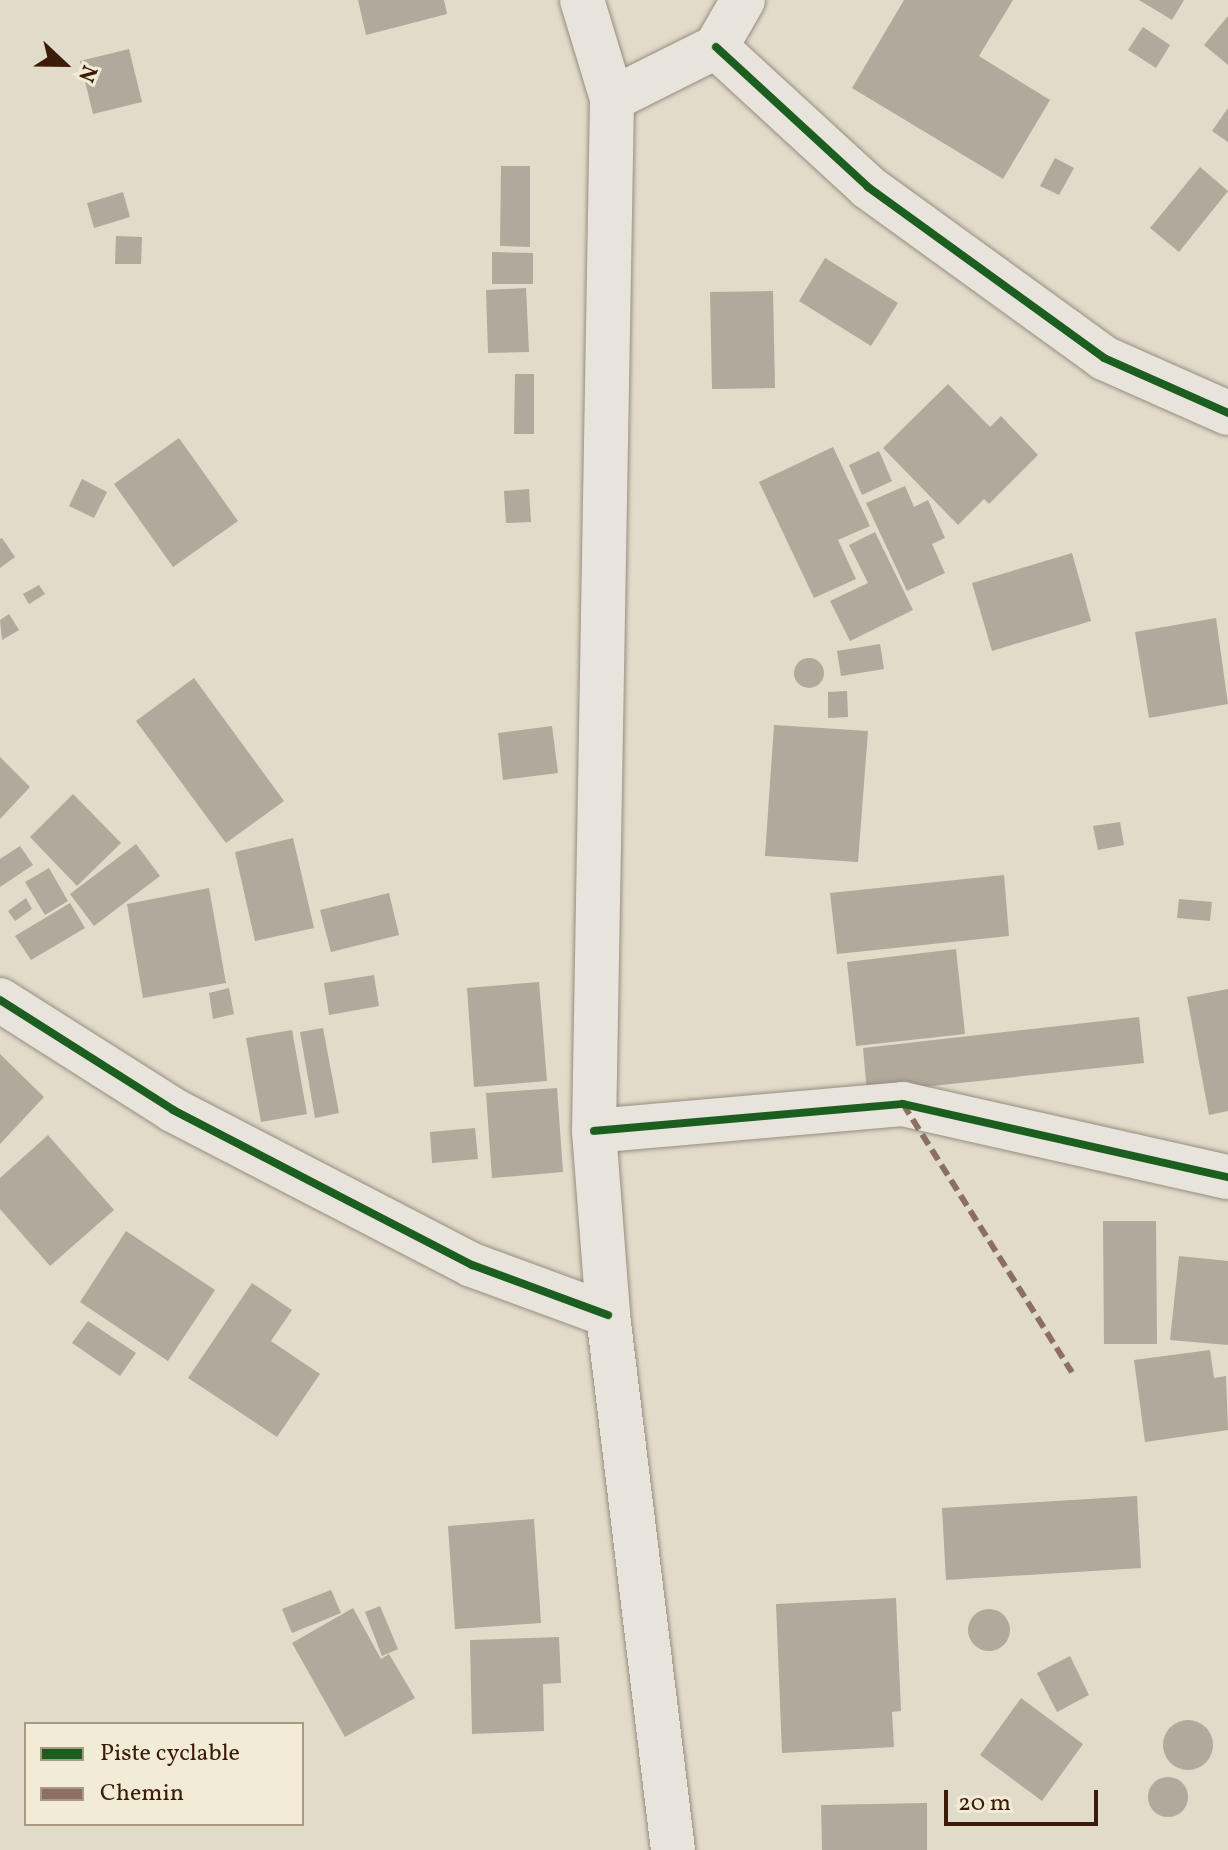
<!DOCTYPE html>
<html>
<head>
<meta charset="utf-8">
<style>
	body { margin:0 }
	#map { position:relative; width:1228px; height:1850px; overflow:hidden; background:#e1dbc9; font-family:Vollkorn,serif }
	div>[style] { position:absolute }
	.building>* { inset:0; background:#b0a99c }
	.round { border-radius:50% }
	.roads { filter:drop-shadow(0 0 2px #968d81) drop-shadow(0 0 2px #968d81) }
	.street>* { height:44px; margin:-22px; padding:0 22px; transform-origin:22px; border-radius:22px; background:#e8e4db }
	.secondary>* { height:44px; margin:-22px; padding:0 22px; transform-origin:22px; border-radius:22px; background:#e8e4db }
	.quiet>* { height:6px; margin-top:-3px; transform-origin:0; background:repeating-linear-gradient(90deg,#8d6e63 0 12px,transparent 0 18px) }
	.cycleway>* { height:8px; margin:-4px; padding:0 4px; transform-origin:4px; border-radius:4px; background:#1b5e20 }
	span { translate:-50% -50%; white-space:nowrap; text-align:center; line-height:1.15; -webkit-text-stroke:6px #f2ebd5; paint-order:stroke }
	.legend { position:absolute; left:24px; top:1722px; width:280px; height:104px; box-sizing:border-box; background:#f2ebd5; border:2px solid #a99883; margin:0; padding:10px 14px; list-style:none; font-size:24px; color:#3c1b09 }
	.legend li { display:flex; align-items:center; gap:16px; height:40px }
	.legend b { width:40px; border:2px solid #a99883 }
	.north { position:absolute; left:24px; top:24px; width:80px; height:80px; -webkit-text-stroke:6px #f2ebd5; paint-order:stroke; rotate:112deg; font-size:22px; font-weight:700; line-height:32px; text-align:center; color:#3c1b09 }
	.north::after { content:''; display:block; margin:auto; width:28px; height:36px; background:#3c1b09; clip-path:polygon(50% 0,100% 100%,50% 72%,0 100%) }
	.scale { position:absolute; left:944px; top:1790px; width:154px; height:36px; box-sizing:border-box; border:4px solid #3c1b09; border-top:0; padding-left:10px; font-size:24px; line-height:28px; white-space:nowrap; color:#3c1b09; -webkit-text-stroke:6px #f2ebd5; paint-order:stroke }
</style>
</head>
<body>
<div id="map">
	<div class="building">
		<div style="clip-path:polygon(358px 0,444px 0,447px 14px,366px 35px)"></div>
		<div style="clip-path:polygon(904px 0,1013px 0,979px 56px,1050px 100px,1003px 179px,852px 88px)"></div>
		<div style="clip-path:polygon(1139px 0,1184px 0,1172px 20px)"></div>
		<div style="clip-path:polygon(1228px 16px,1228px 65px,1204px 45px)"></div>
		<div style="clip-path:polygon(1143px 27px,1170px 45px,1156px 68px,1128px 50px)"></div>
		<div style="clip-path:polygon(129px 49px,142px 102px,93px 114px,80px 61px)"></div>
		<div style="clip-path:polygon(1228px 108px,1228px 142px,1212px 131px)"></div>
		<div style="clip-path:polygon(1055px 158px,1074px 168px,1059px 195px,1040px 186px)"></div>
		<div style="clip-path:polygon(501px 166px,530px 166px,530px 247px,500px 246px)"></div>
		<div style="clip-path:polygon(1200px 167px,1228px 191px,1179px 252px,1150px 228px)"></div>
		<div style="clip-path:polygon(123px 192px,130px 217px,94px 228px,87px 203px)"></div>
		<div style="clip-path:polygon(116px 236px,142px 237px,141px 264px,115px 264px)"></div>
		<div style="clip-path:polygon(492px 252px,533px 253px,533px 284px,492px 284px)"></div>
		<div style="clip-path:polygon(825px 258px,898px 303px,871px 346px,799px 301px)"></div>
		<div style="clip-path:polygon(526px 288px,529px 352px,488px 353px,486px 290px)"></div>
		<div style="clip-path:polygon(773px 291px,775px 388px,712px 389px,710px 292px)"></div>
		<div style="clip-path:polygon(515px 374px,534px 374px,534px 434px,514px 434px)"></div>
		<div style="clip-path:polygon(948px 384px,990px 427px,1001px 416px,1038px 455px,989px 504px,984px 499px,958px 525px,883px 448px)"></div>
		<div style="clip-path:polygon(179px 438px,238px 521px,173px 567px,114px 484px)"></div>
		<div style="clip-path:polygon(833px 447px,870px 526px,838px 540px,856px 579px,814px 598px,759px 482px)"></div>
		<div style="clip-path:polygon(879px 451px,892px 481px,862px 495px,849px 465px)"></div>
		<div style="clip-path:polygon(82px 479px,107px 492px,94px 518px,69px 506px)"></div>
		<div style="clip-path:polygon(905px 486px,914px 507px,928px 500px,945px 538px,932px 544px,945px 573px,907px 591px,866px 503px)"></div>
		<div style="clip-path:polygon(529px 489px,531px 522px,506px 523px,504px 491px)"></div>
		<div style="clip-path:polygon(875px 532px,913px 610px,850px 641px,830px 601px,868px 583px,849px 545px)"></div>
		<div style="clip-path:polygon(2px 538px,15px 557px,0 568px,0 539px)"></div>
		<div style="clip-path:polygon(1072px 553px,1091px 621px,992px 651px,972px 583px)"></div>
		<div style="clip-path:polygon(39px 585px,45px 594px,29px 604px,23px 594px)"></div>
		<div style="clip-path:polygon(9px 614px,19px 630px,2px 640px,0 620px)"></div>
		<div style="clip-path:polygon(1216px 618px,1228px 704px,1149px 718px,1135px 632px)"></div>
		<div style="clip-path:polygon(880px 644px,884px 669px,841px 676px,837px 651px)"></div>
		<div class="round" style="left:794px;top:658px;width:30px;height:30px"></div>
		<div style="clip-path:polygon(194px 678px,284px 801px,226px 843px,136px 721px)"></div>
		<div style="clip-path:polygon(847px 691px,848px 717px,828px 718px,828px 692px)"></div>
		<div style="clip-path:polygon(774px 725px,868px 731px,858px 862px,765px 856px)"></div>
		<div style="clip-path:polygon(552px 726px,558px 773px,503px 780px,498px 733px)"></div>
		<div style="clip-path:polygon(0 757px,30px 787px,0 819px)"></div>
		<div style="clip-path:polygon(73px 794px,121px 843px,77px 886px,30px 837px)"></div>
		<div style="clip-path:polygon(1120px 822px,1124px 845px,1098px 850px,1093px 826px)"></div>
		<div style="clip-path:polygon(293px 838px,314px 928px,255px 941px,235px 852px)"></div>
		<div style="clip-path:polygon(136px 844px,160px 876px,94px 926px,70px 894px)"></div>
		<div style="clip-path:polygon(20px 846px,33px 865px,0 887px,0 859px)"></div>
		<div style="clip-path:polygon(49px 868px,68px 901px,45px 915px,25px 882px)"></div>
		<div style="clip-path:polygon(1004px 875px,1009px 936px,837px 954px,830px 893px)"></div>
		<div style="clip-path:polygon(209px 888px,226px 983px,143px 998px,127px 904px)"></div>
		<div style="clip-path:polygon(389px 893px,399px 935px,331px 952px,320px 910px)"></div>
		<div style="clip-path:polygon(26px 898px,32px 909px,15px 921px,8px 911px)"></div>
		<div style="clip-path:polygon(1179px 899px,1212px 902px,1210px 921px,1177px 918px)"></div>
		<div style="clip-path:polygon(70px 903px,85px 928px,31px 960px,15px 936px)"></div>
		<div style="clip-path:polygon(956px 949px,965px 1034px,856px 1046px,847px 962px)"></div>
		<div style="clip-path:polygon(374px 975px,379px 1006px,329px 1015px,324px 983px)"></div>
		<div style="clip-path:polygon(539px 982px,547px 1081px,474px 1087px,467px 988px)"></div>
		<div style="clip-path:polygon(229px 988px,234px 1014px,213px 1019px,209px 993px)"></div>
		<div style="clip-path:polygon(1228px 989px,1228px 1111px,1209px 1115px,1187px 997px)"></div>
		<div style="clip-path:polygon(1139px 1017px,1144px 1063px,867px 1093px,863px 1048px)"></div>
		<div style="clip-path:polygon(323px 1028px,339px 1113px,315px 1118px,300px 1032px)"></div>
		<div style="clip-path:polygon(292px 1030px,307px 1114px,261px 1122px,246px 1038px)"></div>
		<div style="clip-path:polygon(0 1054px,44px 1097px,0 1144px)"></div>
		<div style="clip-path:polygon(557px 1088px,563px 1172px,492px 1178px,486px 1093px)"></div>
		<div style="clip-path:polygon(475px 1128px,478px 1159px,432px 1163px,430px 1132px)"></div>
		<div style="clip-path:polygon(48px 1135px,114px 1210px,50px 1266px,0 1209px,0 1178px)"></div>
		<div style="clip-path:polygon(1103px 1221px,1156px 1221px,1157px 1344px,1104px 1344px)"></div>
		<div style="clip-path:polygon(126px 1231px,215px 1290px,168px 1361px,80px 1302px)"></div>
		<div style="clip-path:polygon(1179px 1256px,1228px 1261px,1228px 1345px,1170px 1340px)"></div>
		<div style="clip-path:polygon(252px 1283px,292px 1310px,271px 1341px,320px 1374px,277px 1437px,188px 1378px)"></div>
		<div style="clip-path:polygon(88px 1321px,136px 1353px,120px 1376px,72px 1343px)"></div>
		<div style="clip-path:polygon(1210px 1350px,1214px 1378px,1226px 1376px,1228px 1430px,1145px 1442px,1134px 1360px)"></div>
		<div style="clip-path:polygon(1137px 1496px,1141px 1568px,946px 1580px,942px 1508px)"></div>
		<div style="clip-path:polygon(534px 1519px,541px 1623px,455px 1629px,448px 1526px)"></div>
		<div style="clip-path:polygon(331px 1590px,341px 1613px,292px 1633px,282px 1609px)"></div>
		<div style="clip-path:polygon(896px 1598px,901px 1711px,892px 1712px,894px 1747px,782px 1753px,776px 1604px)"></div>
		<div style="clip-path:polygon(380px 1606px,398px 1649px,382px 1656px,365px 1612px)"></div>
		<div style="clip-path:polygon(353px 1608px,381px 1659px,389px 1654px,415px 1698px,345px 1737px,292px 1643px)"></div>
		<div class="round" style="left:968px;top:1609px;width:42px;height:42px"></div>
		<div style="clip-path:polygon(559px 1637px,561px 1683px,543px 1684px,544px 1731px,472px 1734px,470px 1640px)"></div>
		<div style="clip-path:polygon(1070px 1656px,1089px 1695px,1057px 1712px,1037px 1673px)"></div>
		<div style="clip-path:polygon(1021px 1698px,1083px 1744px,1042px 1801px,980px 1755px)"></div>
		<div class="round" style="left:1163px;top:1720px;width:50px;height:50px"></div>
		<div class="round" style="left:1148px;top:1777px;width:40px;height:40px"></div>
		<div style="clip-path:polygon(927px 1803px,927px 1850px,822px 1850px,821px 1805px)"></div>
	</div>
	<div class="roads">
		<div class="street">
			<div style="left:716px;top:47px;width:207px;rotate:42.6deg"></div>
			<div style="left:868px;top:187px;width:291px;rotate:35.9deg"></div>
			<div style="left:1104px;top:358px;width:136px;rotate:23.9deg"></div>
			<div style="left:0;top:1000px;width:205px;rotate:32.4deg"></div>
			<div style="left:173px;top:1110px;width:337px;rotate:27.4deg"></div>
			<div style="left:472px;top:1265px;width:145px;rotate:20.2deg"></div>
			<div style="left:594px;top:1131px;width:310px;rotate:-5deg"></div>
			<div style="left:903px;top:1104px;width:333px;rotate:12.7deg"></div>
		</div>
		<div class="secondary">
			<div style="left:582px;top:0;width:103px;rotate:73.1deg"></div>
			<div style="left:612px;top:99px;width:1032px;rotate:91deg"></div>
			<div style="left:594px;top:1131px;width:185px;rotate:85.6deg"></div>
			<div style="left:608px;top:1315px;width:539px;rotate:83.07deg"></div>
			<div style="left:612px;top:99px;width:116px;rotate:-26.6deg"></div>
			<div style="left:716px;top:47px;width:54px;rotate:-60.1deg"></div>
		</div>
	</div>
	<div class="quiet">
		<div style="left:903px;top:1104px;width:317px;rotate:57.8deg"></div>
	</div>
	<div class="cycleway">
		<div style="left:716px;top:47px;width:207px;rotate:42.6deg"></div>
		<div style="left:868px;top:187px;width:291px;rotate:35.9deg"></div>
		<div style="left:1104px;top:358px;width:136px;rotate:23.9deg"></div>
		<div style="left:0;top:1000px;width:205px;rotate:32.4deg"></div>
		<div style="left:173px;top:1110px;width:337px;rotate:27.4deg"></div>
		<div style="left:472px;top:1265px;width:145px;rotate:20.2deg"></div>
		<div style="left:594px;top:1131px;width:310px;rotate:-5deg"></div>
		<div style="left:903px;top:1104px;width:333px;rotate:12.7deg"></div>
	</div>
	<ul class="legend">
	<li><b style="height:10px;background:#1b5e20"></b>Piste cyclable</li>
	<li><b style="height:10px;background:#8d6e63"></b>Chemin</li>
	</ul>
	<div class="north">N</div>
	<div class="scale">20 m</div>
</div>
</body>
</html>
